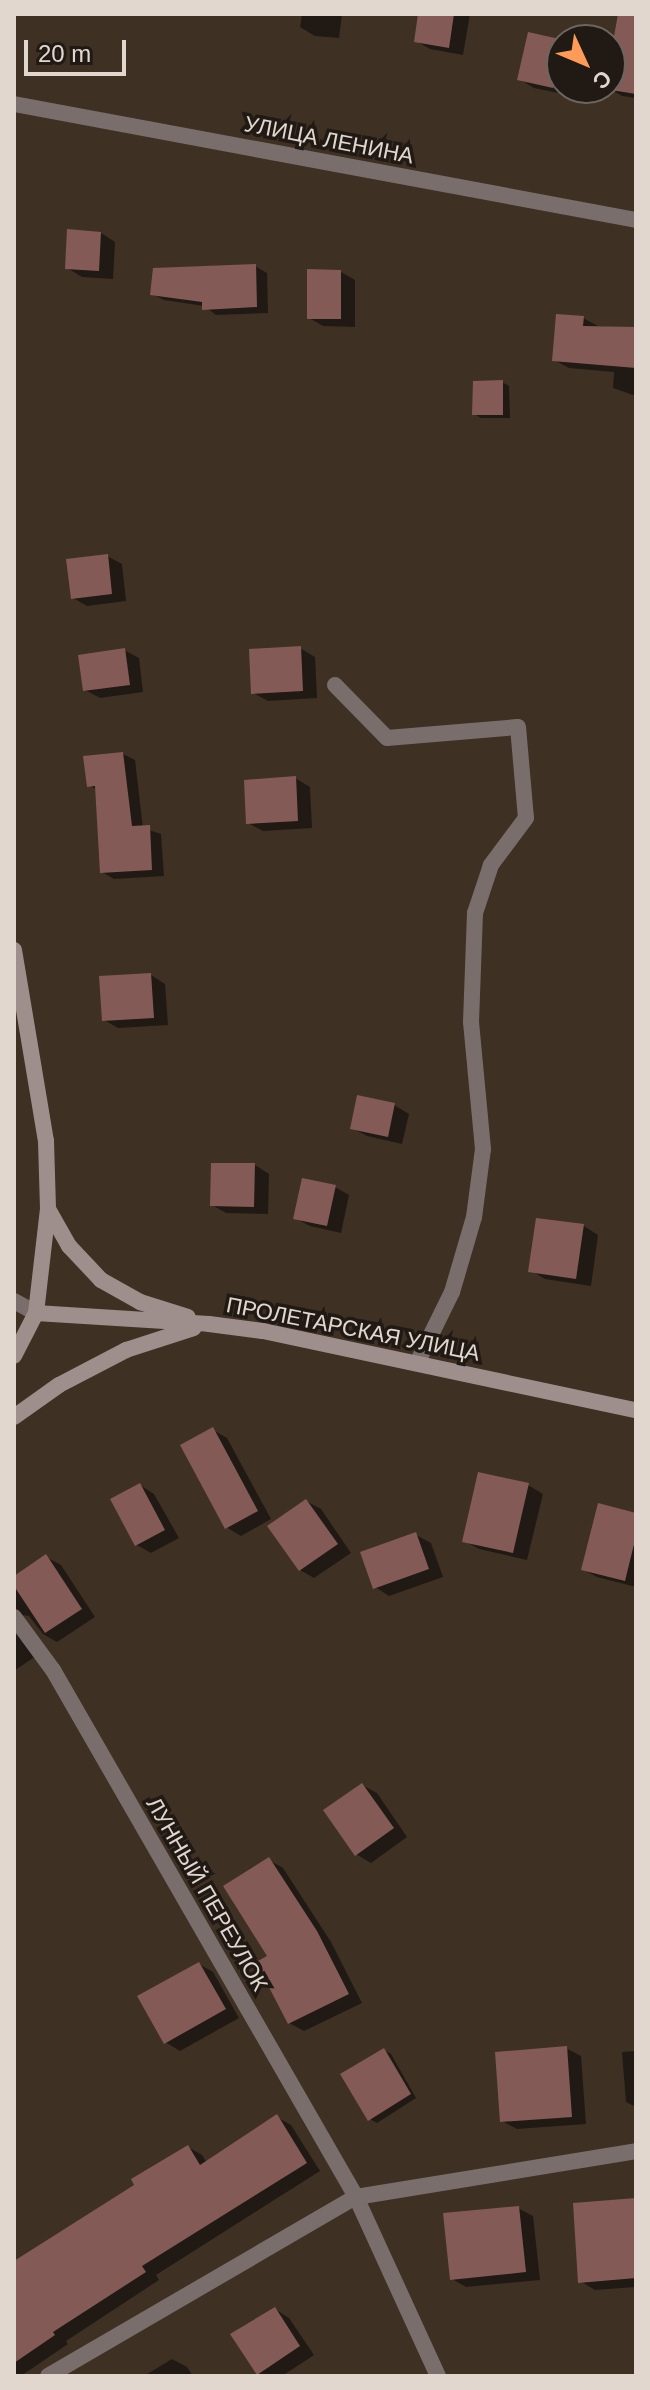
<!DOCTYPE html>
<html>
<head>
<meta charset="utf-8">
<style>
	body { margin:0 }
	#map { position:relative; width:650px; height:2390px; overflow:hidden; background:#3f3024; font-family:Helvetica,sans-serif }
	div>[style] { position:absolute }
	.shadow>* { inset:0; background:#0007 }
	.building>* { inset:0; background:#845a57 }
	.street>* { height:16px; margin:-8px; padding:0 8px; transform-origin:8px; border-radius:8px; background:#796e6c }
	.secondary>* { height:16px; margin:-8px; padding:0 8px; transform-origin:8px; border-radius:8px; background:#9f8f8c }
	span { translate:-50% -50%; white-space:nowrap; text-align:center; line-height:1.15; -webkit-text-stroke:7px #201914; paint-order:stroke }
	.street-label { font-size:22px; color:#e1d7cf }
	.frame { position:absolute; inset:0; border:16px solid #e1d7cf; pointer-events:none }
	.north { position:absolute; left:546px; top:24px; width:80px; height:80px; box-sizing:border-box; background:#201914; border:2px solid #6d655f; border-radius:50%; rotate:134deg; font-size:22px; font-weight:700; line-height:32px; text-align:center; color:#e1d7cf }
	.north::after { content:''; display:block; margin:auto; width:28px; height:36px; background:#fe9b59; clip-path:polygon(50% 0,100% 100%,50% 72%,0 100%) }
	.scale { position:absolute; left:24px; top:40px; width:102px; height:36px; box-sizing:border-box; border:4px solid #e1d7cf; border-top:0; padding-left:10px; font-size:24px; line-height:28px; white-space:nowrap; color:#e1d7cf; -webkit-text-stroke:6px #201914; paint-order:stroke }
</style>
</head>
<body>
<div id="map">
	<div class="shadow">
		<div style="clip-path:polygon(302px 14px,342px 14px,339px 38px,315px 36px,300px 27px)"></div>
		<div style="clip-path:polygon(420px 14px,470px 14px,463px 55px,430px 49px,416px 41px)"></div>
		<div style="clip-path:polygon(636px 40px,636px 98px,622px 96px,608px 88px,610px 71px)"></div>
		<div style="clip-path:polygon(562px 41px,562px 88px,570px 88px,568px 95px,534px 88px,519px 79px)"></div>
		<div style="clip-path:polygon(101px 233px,115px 242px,113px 279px,82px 277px,67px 268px)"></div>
		<div style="clip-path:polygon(255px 266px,267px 273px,268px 313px,216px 315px,204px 306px,164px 300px,152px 294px)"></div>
		<div style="clip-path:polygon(341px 272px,355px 280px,355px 327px,323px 326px,309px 318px)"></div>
		<div style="clip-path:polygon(583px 318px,598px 326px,636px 329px,636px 396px,613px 388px,614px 372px,569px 368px,554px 360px)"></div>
		<div style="clip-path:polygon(502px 382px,509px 386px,510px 418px,481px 418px,474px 414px)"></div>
		<div style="clip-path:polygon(107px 556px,122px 564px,126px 601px,87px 606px,73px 598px)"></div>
		<div style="clip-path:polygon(300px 648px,315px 657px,317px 698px,268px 701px,253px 693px)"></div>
		<div style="clip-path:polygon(124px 650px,139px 658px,143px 692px,100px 698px,85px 690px)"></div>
		<div style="clip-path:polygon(123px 754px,135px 760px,143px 828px,161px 834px,164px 876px,114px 879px,102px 872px,97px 790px,89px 785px)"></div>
		<div style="clip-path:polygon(295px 778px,310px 787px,312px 828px,263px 831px,248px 823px)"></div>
		<div style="clip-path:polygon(151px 975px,165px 984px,168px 1025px,118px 1028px,104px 1020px)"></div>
		<div style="clip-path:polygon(394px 1105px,409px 1114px,402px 1144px,367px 1136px,352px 1128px)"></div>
		<div style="clip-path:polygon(255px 1165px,269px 1174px,268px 1214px,226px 1213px,212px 1205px)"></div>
		<div style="clip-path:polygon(335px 1187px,349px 1195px,341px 1233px,310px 1226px,295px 1218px)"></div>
		<div style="clip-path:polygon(538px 1220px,584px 1226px,598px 1235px,591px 1286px,545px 1279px,530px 1270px)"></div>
		<div style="clip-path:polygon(213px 1430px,227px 1438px,271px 1519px,241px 1536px,226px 1527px)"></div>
		<div style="clip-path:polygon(140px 1485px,154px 1494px,179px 1538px,151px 1553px,137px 1545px)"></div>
		<div style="clip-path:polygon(528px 1485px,543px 1494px,527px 1560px,479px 1549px,465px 1541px)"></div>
		<div style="clip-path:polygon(306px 1501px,321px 1509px,351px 1553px,314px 1578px,300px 1570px)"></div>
		<div style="clip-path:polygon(636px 1515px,636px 1587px,597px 1577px,584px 1570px)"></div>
		<div style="clip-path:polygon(416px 1535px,431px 1543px,443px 1577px,389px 1596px,375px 1587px)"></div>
		<div style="clip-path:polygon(46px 1557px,61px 1565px,95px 1617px,57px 1642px,43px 1634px,29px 1616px,23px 1615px,17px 1628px,36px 1656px,14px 1671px,14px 1578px)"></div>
		<div style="clip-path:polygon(362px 1785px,377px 1793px,407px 1837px,371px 1863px,356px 1854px)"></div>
		<div style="clip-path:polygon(269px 1860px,283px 1868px,331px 1942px,362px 2003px,304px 2031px,289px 2023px,270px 1957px)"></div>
		<div style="clip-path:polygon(199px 1964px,213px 1972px,239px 2018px,180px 2051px,165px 2042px)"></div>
		<div style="clip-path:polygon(566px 2048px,581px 2056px,586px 2124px,517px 2129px,502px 2121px)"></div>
		<div style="clip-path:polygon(384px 2050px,391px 2054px,416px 2098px,377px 2123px,370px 2119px)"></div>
		<div style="clip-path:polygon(636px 2051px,636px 2107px,626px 2102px,622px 2052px)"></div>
		<div style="clip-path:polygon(277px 2117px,291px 2125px,320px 2171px,156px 2275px,159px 2280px,66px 2341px,68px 2344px,21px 2376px,14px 2376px,14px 2260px,16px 2262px,137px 2185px,188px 2147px,202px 2155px,207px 2163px)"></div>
		<div style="clip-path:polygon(636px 2200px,636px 2287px,595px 2290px,580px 2281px)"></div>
		<div style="clip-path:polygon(518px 2208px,533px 2216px,540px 2280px,466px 2287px,452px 2279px)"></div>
		<div style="clip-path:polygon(275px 2309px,289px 2318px,314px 2355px,282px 2376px,263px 2376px,258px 2373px)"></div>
		<div style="clip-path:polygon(172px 2359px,187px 2367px,193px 2376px,144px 2376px)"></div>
	</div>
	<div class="building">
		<div style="clip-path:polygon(418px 14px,454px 14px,449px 48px,414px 42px)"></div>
		<div style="clip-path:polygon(618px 14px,636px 14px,636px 94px,605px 89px,610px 88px,610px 59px)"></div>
		<div style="clip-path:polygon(528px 32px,564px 40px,553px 88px,517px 80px)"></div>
		<div style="clip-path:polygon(67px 229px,101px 232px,99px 271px,65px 269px)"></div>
		<div style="clip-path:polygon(256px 264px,257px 307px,202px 310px,202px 302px,150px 295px,153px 268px)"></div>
		<div style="clip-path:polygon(307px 269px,341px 270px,341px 319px,307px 319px)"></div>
		<div style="clip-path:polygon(556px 314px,584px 316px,583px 326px,636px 327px,636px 368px,552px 361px)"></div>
		<div style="clip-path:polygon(503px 380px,503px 415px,472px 415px,473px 381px)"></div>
		<div style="clip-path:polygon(108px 554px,112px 594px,71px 599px,66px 559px)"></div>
		<div style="clip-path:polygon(301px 646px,303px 691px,251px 694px,249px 649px)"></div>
		<div style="clip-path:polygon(125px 648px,130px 685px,83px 691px,78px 655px)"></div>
		<div style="clip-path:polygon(123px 752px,132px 826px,150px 825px,152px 870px,100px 873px,95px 786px,87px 787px,83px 756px)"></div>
		<div style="clip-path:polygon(296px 776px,298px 821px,246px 824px,244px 780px)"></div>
		<div style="clip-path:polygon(151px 973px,154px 1018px,102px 1021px,99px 976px)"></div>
		<div style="clip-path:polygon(357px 1095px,395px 1103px,388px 1137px,350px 1129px)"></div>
		<div style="clip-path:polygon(211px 1163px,255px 1163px,254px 1207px,210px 1206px)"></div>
		<div style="clip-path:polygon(302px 1178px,336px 1185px,327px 1226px,293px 1219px)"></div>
		<div style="clip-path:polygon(536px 1218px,584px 1224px,576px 1279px,528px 1272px)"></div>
		<div style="clip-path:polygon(213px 1427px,258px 1511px,225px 1529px,180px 1445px)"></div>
		<div style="clip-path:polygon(478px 1472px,529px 1483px,513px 1553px,462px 1542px)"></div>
		<div style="clip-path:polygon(140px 1483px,165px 1530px,135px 1546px,110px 1499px)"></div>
		<div style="clip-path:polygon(306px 1499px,338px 1544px,299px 1571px,267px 1526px)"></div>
		<div style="clip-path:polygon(598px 1503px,636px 1513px,636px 1536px,625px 1581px,581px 1570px)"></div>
		<div style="clip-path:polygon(416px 1532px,429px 1569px,373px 1589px,360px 1552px)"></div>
		<div style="clip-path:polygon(46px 1554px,82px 1609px,45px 1633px,14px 1586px,14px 1576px)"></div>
		<div style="clip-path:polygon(362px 1783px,394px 1828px,355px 1856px,323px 1810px)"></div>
		<div style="clip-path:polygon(269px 1857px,317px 1931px,349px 1994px,288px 2024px,256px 1962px,267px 1956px,223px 1886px)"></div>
		<div style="clip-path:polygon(199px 1962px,226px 2009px,164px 2044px,137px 1996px)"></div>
		<div style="clip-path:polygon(567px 2046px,572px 2117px,500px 2122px,495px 2052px)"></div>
		<div style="clip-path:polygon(384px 2048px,411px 2094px,368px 2121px,340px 2074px)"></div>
		<div style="clip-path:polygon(277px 2114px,307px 2163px,142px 2266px,146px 2272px,53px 2332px,55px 2335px,14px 2363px,14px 2261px,134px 2185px,131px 2179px,188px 2145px,200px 2165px)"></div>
		<div style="clip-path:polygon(636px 2198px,636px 2278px,578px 2283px,573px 2203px)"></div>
		<div style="clip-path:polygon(519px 2206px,526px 2272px,450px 2280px,443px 2213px)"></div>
		<div style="clip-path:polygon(275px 2307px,300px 2346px,257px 2375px,230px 2334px)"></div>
	</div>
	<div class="street">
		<div style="left:14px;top:104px;width:633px;rotate:10.56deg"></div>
		<div style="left:335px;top:685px;width:74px;rotate:45.5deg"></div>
		<div style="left:387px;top:738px;width:131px;rotate:-4.8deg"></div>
		<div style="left:518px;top:727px;width:91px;rotate:85deg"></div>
		<div style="left:526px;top:818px;width:59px;rotate:126.7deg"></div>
		<div style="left:491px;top:865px;width:51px;rotate:108.4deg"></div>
		<div style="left:475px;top:913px;width:109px;rotate:92.1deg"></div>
		<div style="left:471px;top:1022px;width:128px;rotate:84.6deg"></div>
		<div style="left:483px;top:1149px;width:69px;rotate:97.5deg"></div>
		<div style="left:474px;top:1217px;width:78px;rotate:106.3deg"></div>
		<div style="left:452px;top:1292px;width:79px;rotate:116.2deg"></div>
		<div style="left:14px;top:1301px;width:25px;rotate:29deg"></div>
		<div style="left:14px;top:1617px;width:66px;rotate:53.7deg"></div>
		<div style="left:53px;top:1670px;width:608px;rotate:60.1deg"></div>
		<div style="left:356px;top:2197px;width:197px;rotate:65.4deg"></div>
		<div style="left:48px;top:2376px;width:356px;rotate:-30.2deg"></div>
		<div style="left:356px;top:2197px;width:284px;rotate:-9.3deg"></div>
	</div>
	<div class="secondary">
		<div style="left:14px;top:950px;width:194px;rotate:80.5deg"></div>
		<div style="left:46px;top:1141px;width:68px;rotate:88.3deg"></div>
		<div style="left:48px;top:1209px;width:105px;rotate:96.6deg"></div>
		<div style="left:36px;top:1313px;width:48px;rotate:117.1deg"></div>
		<div style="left:48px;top:1209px;width:43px;rotate:60.4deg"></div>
		<div style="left:69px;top:1246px;width:47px;rotate:46.7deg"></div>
		<div style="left:101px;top:1280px;width:45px;rotate:29.4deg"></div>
		<div style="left:140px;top:1302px;width:50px;rotate:17.4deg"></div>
		<div style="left:36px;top:1313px;width:173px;rotate:3.6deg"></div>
		<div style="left:209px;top:1324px;width:54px;rotate:7.4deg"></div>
		<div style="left:263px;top:1331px;width:381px;rotate:12deg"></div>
		<div style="left:14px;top:1417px;width:55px;rotate:-35.4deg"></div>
		<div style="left:59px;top:1385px;width:76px;rotate:-27.6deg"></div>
		<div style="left:126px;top:1350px;width:71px;rotate:-17.9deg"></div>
	</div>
	<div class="street-label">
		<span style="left:329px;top:140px;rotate:11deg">УЛИЦА ЛЕНИНА</span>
		<span style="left:353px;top:1329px;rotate:11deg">ПРОЛЕТАРСКАЯ УЛИЦА</span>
		<span style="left:207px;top:1894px;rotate:60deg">ЛУННЫЙ ПЕРЕУЛОК</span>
	</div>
	<div class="frame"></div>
	<div class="north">С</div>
	<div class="scale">20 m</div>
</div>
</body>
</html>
